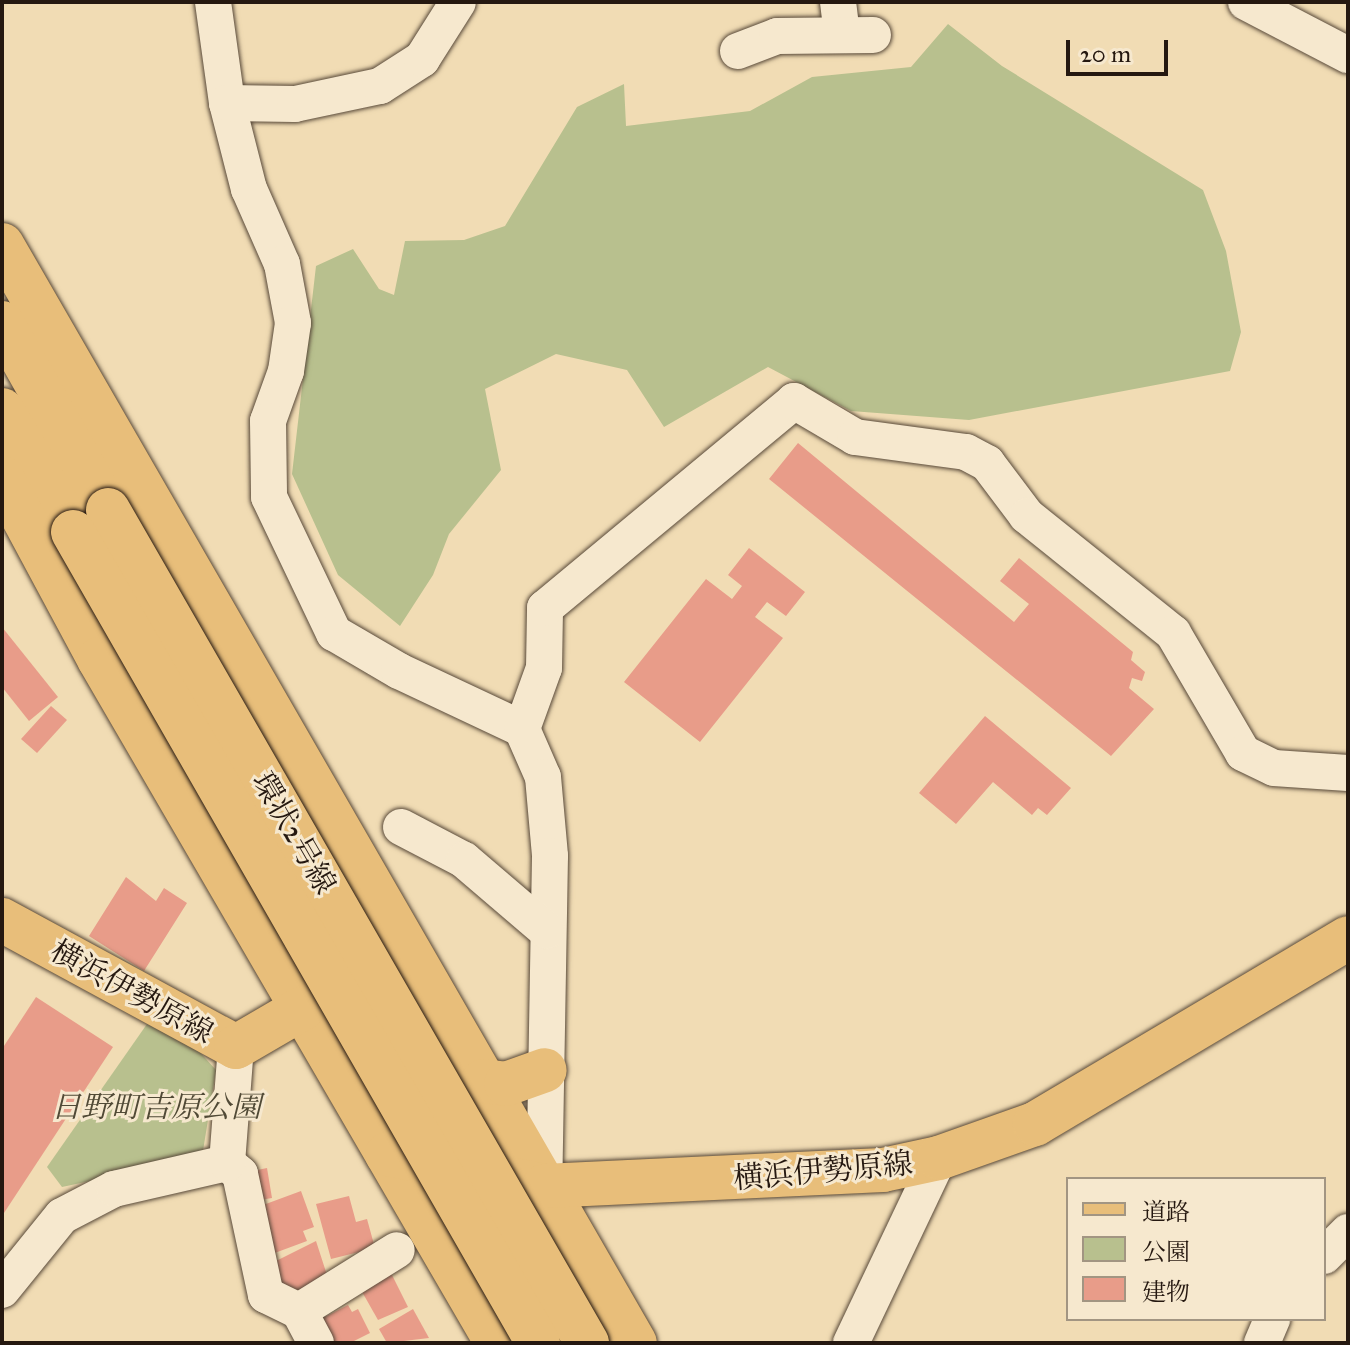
<!DOCTYPE html>
<html>
<head>
<meta charset="utf-8">
<style>
	body { margin:0 }
	#map { position:relative; width:1350px; height:1345px; overflow:hidden; background:#f1dcb4; font-family:"IM FELL Great Primer","Noto Serif JP",serif }
	div>[style] { position:absolute }
	.green>* { inset:0; background:#b8c08e }
	.building>* { inset:0; background:#e89c89 }
	.roads { filter:drop-shadow(0 0 2px #584939) drop-shadow(0 0 2px #584939) }
	.minor>* { height:36px; margin:-18px; padding:0 18px; transform-origin:18px; border-radius:18px; background:#f6e8ce }
	.primary>* { height:44px; margin:-22px; padding:0 22px; transform-origin:22px; border-radius:22px; background:#e8be7a }
	.bridges { filter:drop-shadow(0 0 2px #251810) drop-shadow(0 0 2px #251810) }
	.primary-bridge>* { height:44px; margin:-22px; padding:0 22px; transform-origin:22px; border-radius:22px; background:#e8be7a }
	span { translate:-50% -50%; white-space:nowrap; text-align:center; line-height:1.15; -webkit-text-stroke:6px #f6e8ce; paint-order:stroke }
	.street-label { font-size:30px; color:#251810 }
	.park-label { font-size:30px; color:#514a36; font-style:italic }
	.frame { position:absolute; inset:0; border:4px solid #251810; pointer-events:none }
	.legend { position:absolute; left:1066px; top:1177px; width:260px; height:144px; box-sizing:border-box; background:#f6e8ce; border:2px solid #a29582; margin:0; padding:10px 14px; list-style:none; font-size:24px; color:#251810 }
	.legend li { display:flex; align-items:center; gap:16px; height:40px }
	.legend b { width:40px; border:2px solid #a29582 }
	.scale { position:absolute; left:1066px; top:40px; width:102px; height:36px; box-sizing:border-box; border:4px solid #251810; border-top:0; padding-left:10px; font-size:24px; line-height:28px; white-space:nowrap; color:#251810; -webkit-text-stroke:6px #f6e8ce; paint-order:stroke }
</style>
</head>
<body>
<div id="map">
	<div class="green">
		<div style="clip-path:polygon(948px 24px,1002px 66px,1203px 190px,1226px 251px,1241px 332px,1230px 371px,969px 420px,851px 411px,768px 367px,664px 427px,627px 370px,556px 354px,485px 389px,501px 470px,449px 534px,433px 575px,400px 626px,338px 575px,292px 474px,316px 266px,353px 249px,379px 289px,394px 295px,405px 241px,464px 240px,505px 226px,577px 107px,624px 84px,626px 126px,750px 111px,812px 77px,911px 67px)"></div>
		<div style="clip-path:polygon(147px 1024px,196px 1048px,216px 1070px,202px 1157px,62px 1187px,47px 1167px)"></div>
	</div>
	<div class="building">
		<div style="clip-path:polygon(798px 443px,1014px 622px,1029px 604px,1000px 581px,1019px 558px,1133px 652px,1131px 660px,1145px 672px,1142px 681px,1132px 678px,1129px 688px,1154px 709px,1111px 756px,769px 479px)"></div>
		<div style="clip-path:polygon(749px 548px,805px 592px,786px 616px,767px 602px,755px 617px,783px 638px,700px 742px,624px 682px,706px 579px,732px 599px,742px 586px,728px 575px)"></div>
		<div style="clip-path:polygon(2px 627px,58px 697px,29px 721px,2px 687px)"></div>
		<div style="clip-path:polygon(51px 706px,67px 720px,37px 753px,21px 739px)"></div>
		<div style="clip-path:polygon(985px 716px,1071px 788px,1047px 815px,1038px 808px,1032px 815px,993px 782px,956px 824px,919px 793px)"></div>
		<div style="clip-path:polygon(126px 877px,156px 901px,164px 888px,187px 903px,144px 971px,89px 936px)"></div>
		<div style="clip-path:polygon(36px 997px,113px 1047px,2px 1216px,2px 1049px)"></div>
		<div style="clip-path:polygon(267px 1168px,272px 1198px,254px 1201px,248px 1172px)"></div>
		<div style="clip-path:polygon(301px 1191px,314px 1227px,303px 1231px,307px 1241px,272px 1254px,255px 1208px)"></div>
		<div style="clip-path:polygon(349px 1196px,356px 1222px,367px 1219px,375px 1248px,331px 1259px,316px 1204px)"></div>
		<div style="clip-path:polygon(316px 1241px,327px 1275px,299px 1295px,296px 1289px,285px 1294px,270px 1264px)"></div>
		<div style="clip-path:polygon(391px 1273px,408px 1307px,378px 1320px,361px 1290px)"></div>
		<div style="clip-path:polygon(348px 1305px,352px 1312px,358px 1309px,370px 1333px,350px 1343px,328px 1343px,317px 1321px)"></div>
		<div style="clip-path:polygon(413px 1309px,429px 1338px,387px 1343px,379px 1329px)"></div>
	</div>
	<div class="roads">
		<div class="minor">
			<div style="left:213px;top:2px;width:102px;rotate:82.1deg"></div>
			<div style="left:227px;top:103px;width:89px;rotate:75.7deg"></div>
			<div style="left:249px;top:189px;width:82px;rotate:66.3deg"></div>
			<div style="left:282px;top:264px;width:60px;rotate:79.4deg"></div>
			<div style="left:293px;top:323px;width:49px;rotate:98.3deg"></div>
			<div style="left:286px;top:371px;width:53px;rotate:109.8deg"></div>
			<div style="left:268px;top:421px;width:76px;rotate:89.2deg"></div>
			<div style="left:269px;top:497px;width:151px;rotate:64.5deg"></div>
			<div style="left:334px;top:633px;width:75px;rotate:30.3deg"></div>
			<div style="left:399px;top:671px;width:136px;rotate:25.2deg"></div>
			<div style="left:522px;top:729px;width:52px;rotate:66.4deg"></div>
			<div style="left:543px;top:777px;width:79px;rotate:84.9deg"></div>
			<div style="left:550px;top:856px;width:330px;rotate:91deg"></div>
			<div style="left:838px;top:2px;width:33px;rotate:83deg"></div>
			<div style="left:1246px;top:2px;width:115px;rotate:27.5deg"></div>
			<div style="left:738px;top:51px;width:42px;rotate:-21deg"></div>
			<div style="left:777px;top:36px;width:96px;rotate:-0.6deg"></div>
			<div style="left:227px;top:103px;width:68px;rotate:0.8deg"></div>
			<div style="left:295px;top:104px;width:87px;rotate:-12deg"></div>
			<div style="left:380px;top:86px;width:50px;rotate:-32.7deg"></div>
			<div style="left:422px;top:59px;width:67px;rotate:-57.7deg"></div>
			<div style="left:522px;top:729px;width:65px;rotate:-70.2deg"></div>
			<div style="left:544px;top:668px;width:60px;rotate:-89deg"></div>
			<div style="left:545px;top:608px;width:324px;rotate:-39.7deg"></div>
			<div style="left:794px;top:401px;width:71px;rotate:30.5deg"></div>
			<div style="left:855px;top:437px;width:112px;rotate:7.7deg"></div>
			<div style="left:966px;top:452px;width:24px;rotate:28deg"></div>
			<div style="left:987px;top:463px;width:66px;rotate:53deg"></div>
			<div style="left:1027px;top:516px;width:187px;rotate:38.7deg"></div>
			<div style="left:1173px;top:633px;width:139px;rotate:59.7deg"></div>
			<div style="left:1243px;top:753px;width:34px;rotate:26deg"></div>
			<div style="left:1274px;top:768px;width:74px;rotate:3.9deg"></div>
			<div style="left:401px;top:827px;width:71px;rotate:27.6deg"></div>
			<div style="left:464px;top:860px;width:109px;rotate:40.5deg"></div>
			<div style="left:227px;top:1163px;width:17px;rotate:40deg"></div>
			<div style="left:240px;top:1174px;width:124px;rotate:77.9deg"></div>
			<div style="left:266px;top:1295px;width:37px;rotate:26deg"></div>
			<div style="left:299px;top:1311px;width:115px;rotate:-31.9deg"></div>
			<div style="left:1324px;top:1256px;width:34px;rotate:-45deg"></div>
			<div style="left:2px;top:1290px;width:95px;rotate:-51deg"></div>
			<div style="left:62px;top:1216px;width:59px;rotate:-27.4deg"></div>
			<div style="left:114px;top:1189px;width:116px;rotate:-13deg"></div>
			<div style="left:227px;top:1163px;width:116px;rotate:-85.6deg"></div>
			<div style="left:299px;top:1311px;width:36px;rotate:62deg"></div>
			<div style="left:851px;top:1343px;width:205px;rotate:-64.6deg"></div>
			<div style="left:1262px;top:1343px;width:26px;rotate:-67deg"></div>
		</div>
		<div class="primary">
			<div style="left:2px;top:245px;width:1267px;rotate:60.04deg"></div>
			<div style="left:2px;top:323px;width:215px;rotate:60.5deg"></div>
			<div style="left:2px;top:410px;width:141px;rotate:59.8deg"></div>
			<div style="left:2px;top:478px;width:205px;rotate:61.8deg"></div>
			<div style="left:99px;top:659px;width:791px;rotate:59.81deg"></div>
			<div style="left:2px;top:920px;width:266px;rotate:28.5deg"></div>
			<div style="left:236px;top:1047px;width:78px;rotate:-30.2deg"></div>
			<div style="left:483px;top:1081px;width:23px;rotate:7deg"></div>
			<div style="left:506px;top:1084px;width:41px;rotate:-19.7deg"></div>
			<div style="left:387px;top:1154px;width:160px;rotate:11.5deg"></div>
			<div style="left:544px;top:1186px;width:339px;rotate:-2.7deg"></div>
			<div style="left:883px;top:1170px;width:57px;rotate:-12.1deg"></div>
			<div style="left:939px;top:1158px;width:102px;rotate:-19.5deg"></div>
			<div style="left:1035px;top:1124px;width:364px;rotate:-30.7deg"></div>
		</div>
	</div>
	<div class="bridges">
		<div class="primary-bridge">
			<div style="left:108px;top:510px;width:961px;rotate:60.1deg"></div>
			<div style="left:73px;top:532px;width:935px;rotate:60.17deg"></div>
		</div>
	</div>
	<div class="street-label">
		<span style="left:294px;top:833px;rotate:60deg">環状2号線</span>
		<span style="left:132px;top:992px;rotate:29deg">横浜伊勢原線</span>
		<span style="left:823px;top:1171px;rotate:-5deg">横浜伊勢原線</span>
	</div>
	<div class="park-label">
		<span style="left:156px;top:1107px">日野町吉原公園</span>
	</div>
	<div class="frame"></div>
	<ul class="legend">
	<li><b style="height:10px;background:#e8be7a"></b>道路</li>
	<li><b style="height:22px;background:#b8c08e"></b>公園</li>
	<li><b style="height:22px;background:#e89c89"></b>建物</li>
	</ul>
	<div class="scale">20 m</div>
</div>
</body>
</html>
